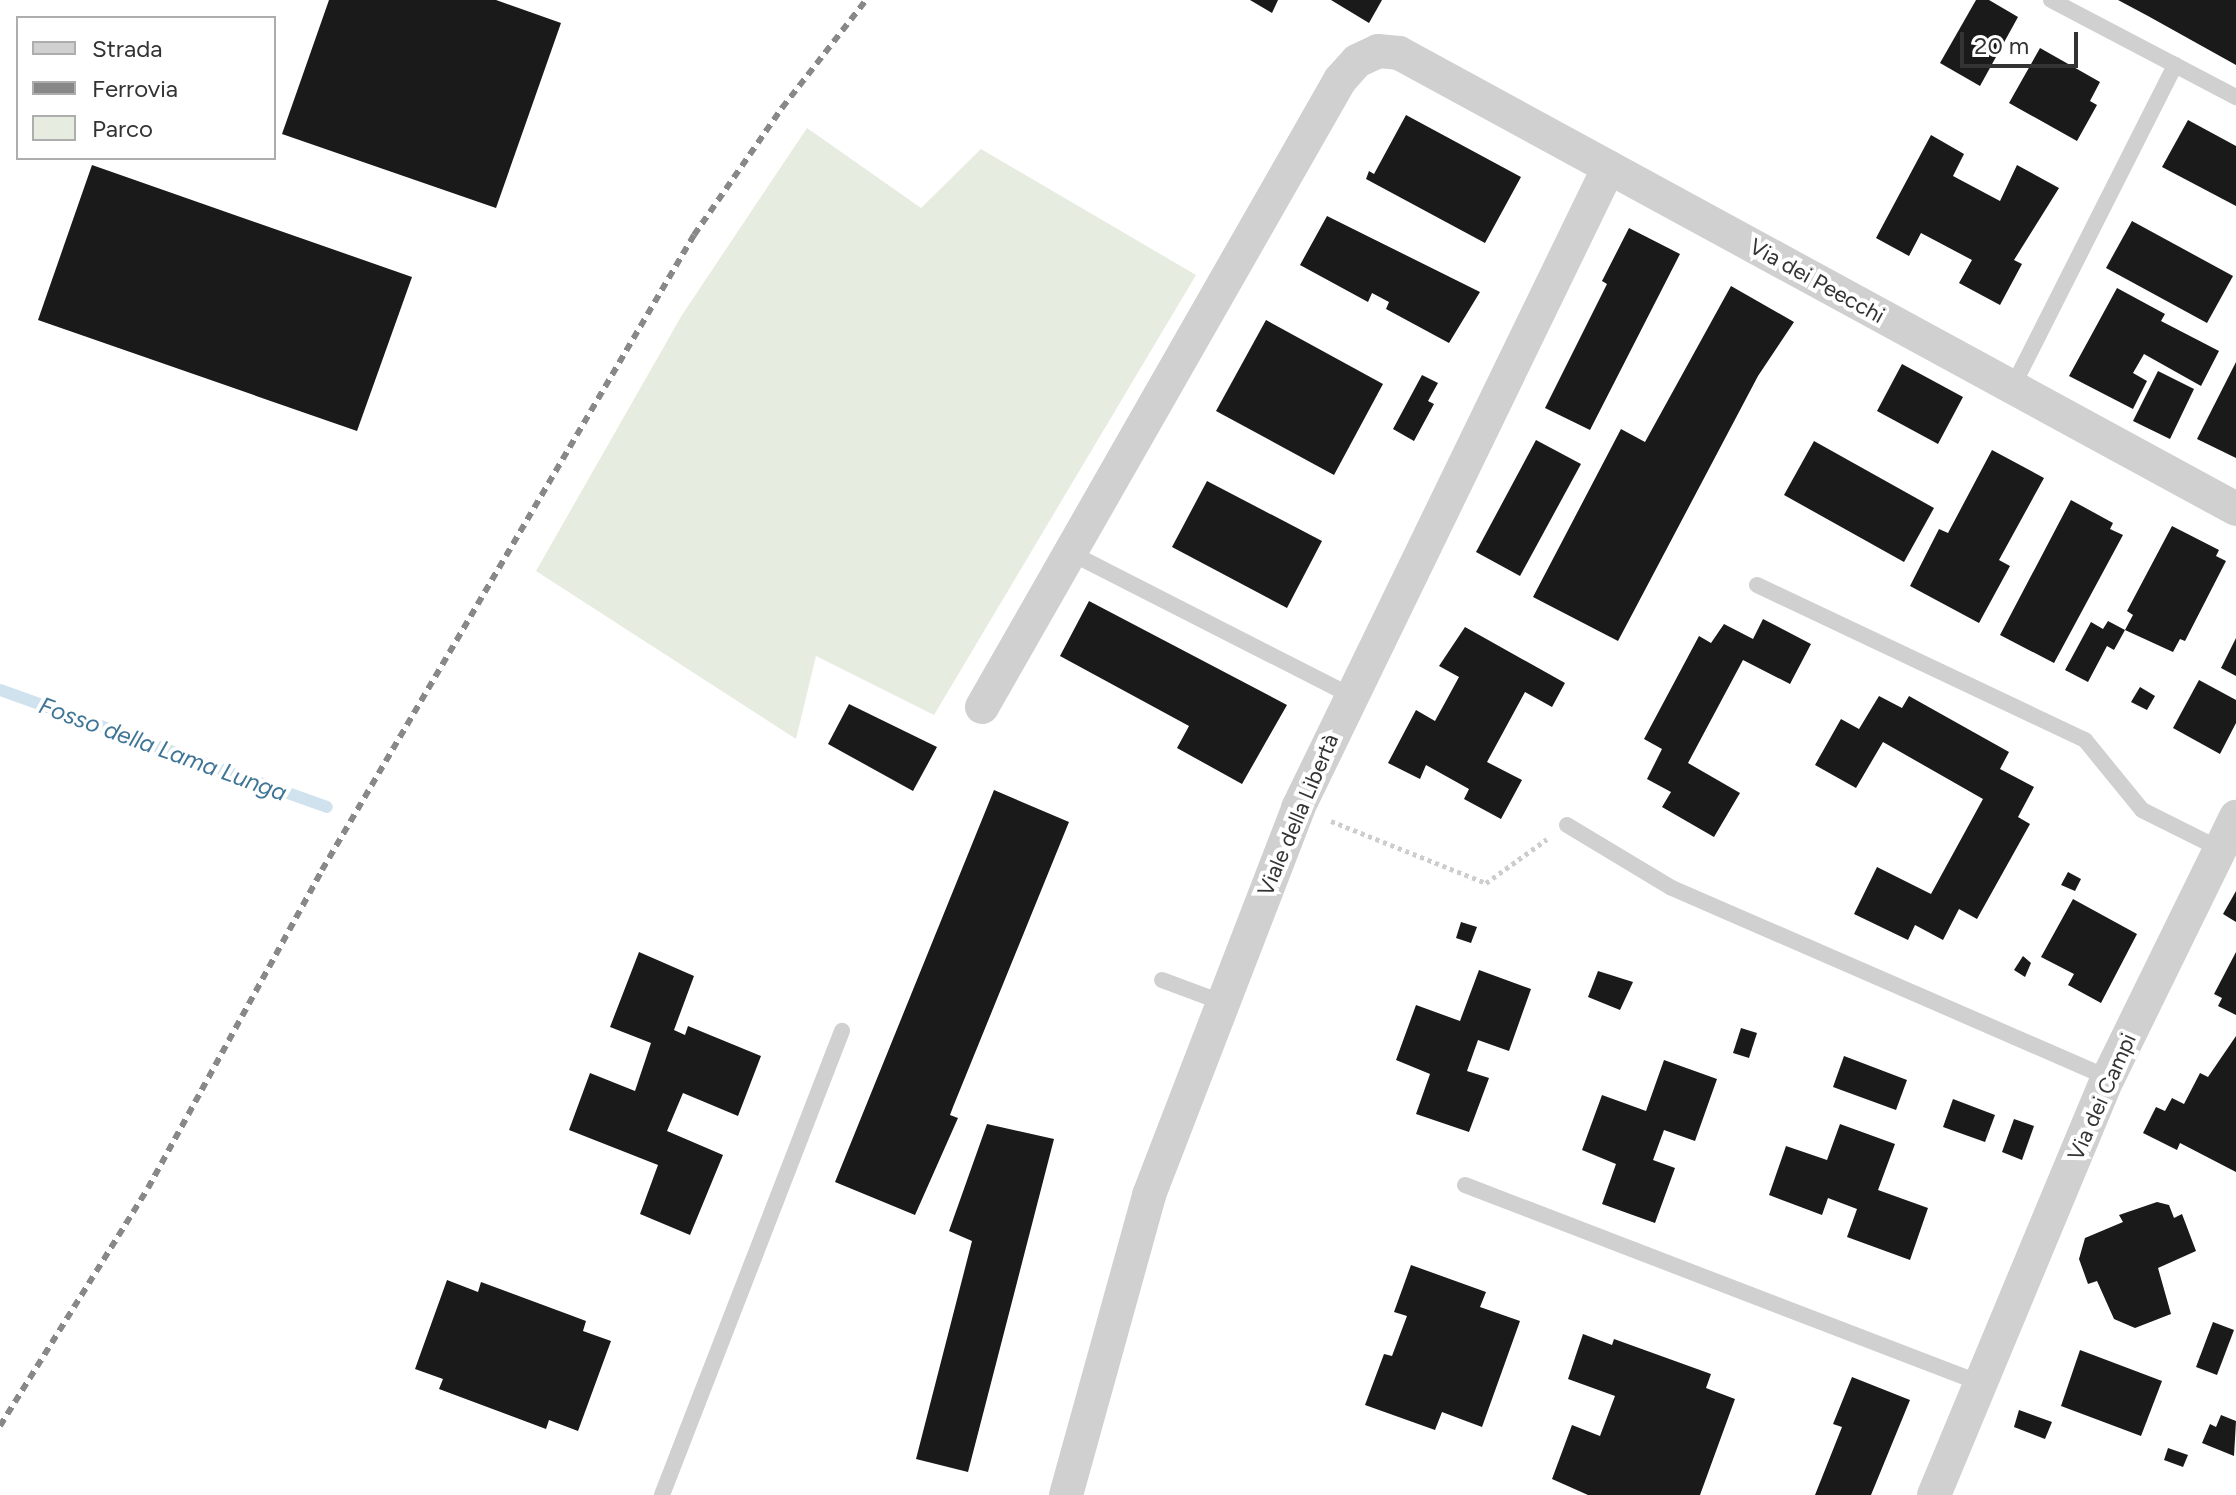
<!DOCTYPE html>
<html>
<head>
<meta charset="utf-8">
<style>
	body { margin:0 }
	#map { position:relative; width:2236px; height:1495px; overflow:hidden; background:#fff; font-family:Figtree,sans-serif }
	div>[style] { position:absolute }
	.green>* { inset:0; background:#e6ecdf }
	.stream>* { height:12px; margin:-6px; padding:0 6px; transform-origin:6px; border-radius:6px; background:#cfe2ee }
	.building>* { inset:0; background:#1a1a1a }
	.path>* { height:5px; margin-top:-2.5px; transform-origin:0; background:repeating-linear-gradient(90deg,#cdcdcd 0 4px,transparent 0 8px) }
	.lane>* { height:16px; margin:-8px; padding:0 8px; transform-origin:8px; border-radius:8px; background:#d0d0d0 }
	.street>* { height:34px; margin:-17px; padding:0 17px; transform-origin:17px; border-radius:17px; background:#d0d0d0 }
	.rail>* { height:6px; margin-top:-3px; transform-origin:0; background:repeating-linear-gradient(90deg,#888 0 8px,transparent 0 14px) }
	span { translate:-50% -50%; white-space:nowrap; text-align:center; line-height:1.15; -webkit-text-stroke:8px #fff; paint-order:stroke }
	.street-label { font-size:22px; color:#333 }
	.water-label { font-size:24px; color:#3f7597; font-style:italic }
	.legend { position:absolute; left:16px; top:16px; width:260px; height:144px; box-sizing:border-box; background:#fff; border:2px solid #adadad; margin:0; padding:10px 14px; list-style:none; font-size:24px; color:#333 }
	.legend li { display:flex; align-items:center; gap:16px; height:40px }
	.legend b { width:40px; border:2px solid #adadad }
	.scale { position:absolute; left:1960px; top:32px; width:118px; height:36px; box-sizing:border-box; border:4px solid #333; border-top:0; padding-left:10px; font-size:24px; line-height:28px; white-space:nowrap; color:#333; -webkit-text-stroke:6px #fff; paint-order:stroke }
</style>
</head>
<body>
<div id="map">
	<div class="green">
		<div style="clip-path:polygon(807px 128px,921px 208px,981px 149px,1196px 275px,934px 715px,816px 656px,796px 739px,536px 571px,682px 315px)"></div>
	</div>
	<div class="stream">
		<div style="left:0;top:690px;width:347px;rotate:19.7deg"></div>
	</div>
	<div class="building">
		<div style="clip-path:polygon(329px 0,496px 0,561px 23px,496px 208px,282px 134px)"></div>
		<div style="clip-path:polygon(1250px 0,1278px 0,1272px 13px)"></div>
		<div style="clip-path:polygon(1331px 0,1382px 0,1369px 23px)"></div>
		<div style="clip-path:polygon(1976px 0,1989px 0,2018px 17px,1980px 86px,1940px 63px)"></div>
		<div style="clip-path:polygon(2118px 0,2236px 0,2236px 65px,2148px 16px)"></div>
		<div style="clip-path:polygon(2040px 48px,2100px 82px,2090px 101px,2097px 105px,2077px 141px,2009px 103px)"></div>
		<div style="clip-path:polygon(1406px 115px,1521px 177px,1485px 243px,1366px 179px,1369px 171px,1374px 174px)"></div>
		<div style="clip-path:polygon(2188px 120px,2236px 146px,2236px 206px,2162px 167px)"></div>
		<div style="clip-path:polygon(1931px 135px,1964px 154px,1953px 176px,2000px 201px,2017px 165px,2059px 188px,2014px 260px,2022px 264px,2000px 305px,1959px 283px,1972px 260px,1921px 233px,1909px 256px,1876px 238px)"></div>
		<div style="clip-path:polygon(92px 165px,412px 277px,357px 431px,38px 320px)"></div>
		<div style="clip-path:polygon(1327px 216px,1480px 292px,1449px 343px,1386px 309px,1389px 302px,1372px 293px,1368px 302px,1300px 265px)"></div>
		<div style="clip-path:polygon(2132px 221px,2233px 276px,2207px 323px,2106px 268px)"></div>
		<div style="clip-path:polygon(1629px 228px,1680px 254px,1590px 430px,1545px 408px,1607px 284px,1602px 281px)"></div>
		<div style="clip-path:polygon(1731px 286px,1794px 322px,1758px 376px,1618px 641px,1533px 597px,1621px 429px,1645px 442px)"></div>
		<div style="clip-path:polygon(2117px 288px,2165px 314px,2161px 321px,2219px 351px,2201px 386px,2144px 354px,2133px 373px,2147px 381px,2133px 409px,2069px 376px)"></div>
		<div style="clip-path:polygon(1266px 320px,1383px 384px,1334px 475px,1216px 411px)"></div>
		<div style="clip-path:polygon(2236px 362px,2236px 458px,2197px 439px)"></div>
		<div style="clip-path:polygon(1902px 364px,1963px 397px,1938px 444px,1877px 411px)"></div>
		<div style="clip-path:polygon(2158px 371px,2194px 389px,2170px 439px,2133px 421px)"></div>
		<div style="clip-path:polygon(1422px 375px,1438px 383px,1428px 401px,1434px 404px,1414px 441px,1393px 429px)"></div>
		<div style="clip-path:polygon(1536px 440px,1581px 464px,1520px 576px,1476px 552px)"></div>
		<div style="clip-path:polygon(1814px 441px,1934px 508px,1904px 562px,1784px 495px)"></div>
		<div style="clip-path:polygon(1992px 450px,2044px 478px,1999px 560px,2010px 566px,1979px 623px,1910px 586px,1939px 529px,1948px 533px)"></div>
		<div style="clip-path:polygon(1207px 481px,1322px 541px,1287px 608px,1172px 547px)"></div>
		<div style="clip-path:polygon(2071px 500px,2113px 523px,2110px 529px,2123px 535px,2054px 663px,2000px 635px)"></div>
		<div style="clip-path:polygon(2172px 526px,2219px 550px,2216px 556px,2226px 561px,2185px 641px,2180px 639px,2173px 652px,2125px 630px,2133px 615px,2127px 611px)"></div>
		<div style="clip-path:polygon(1089px 601px,1287px 705px,1242px 784px,1177px 748px,1189px 726px,1060px 656px)"></div>
		<div style="clip-path:polygon(1763px 619px,1811px 644px,1790px 684px,1743px 660px,1688px 763px,1740px 793px,1714px 837px,1662px 807px,1671px 792px,1647px 779px,1662px 749px,1644px 739px,1699px 636px,1711px 643px,1724px 624px,1753px 639px)"></div>
		<div style="clip-path:polygon(2108px 621px,2125px 630px,2114px 650px,2107px 646px,2088px 682px,2065px 670px,2091px 622px,2103px 629px)"></div>
		<div style="clip-path:polygon(1465px 627px,1565px 683px,1552px 707px,1525px 692px,1487px 762px,1522px 780px,1501px 819px,1464px 799px,1469px 789px,1426px 765px,1420px 779px,1388px 763px,1416px 710px,1435px 721px,1459px 677px,1439px 666px)"></div>
		<div style="clip-path:polygon(2236px 638px,2236px 676px,2221px 668px)"></div>
		<div style="clip-path:polygon(2199px 680px,2236px 700px,2236px 723px,2220px 754px,2173px 728px)"></div>
		<div style="clip-path:polygon(2140px 687px,2155px 696px,2147px 710px,2131px 702px)"></div>
		<div style="clip-path:polygon(1879px 696px,1902px 708px,1909px 696px,2009px 752px,2000px 769px,2034px 787px,2018px 817px,2030px 824px,1977px 919px,1959px 909px,1943px 940px,1915px 925px,1908px 940px,1854px 914px,1877px 867px,1931px 894px,1983px 799px,1883px 742px,1856px 788px,1815px 765px,1841px 719px,1859px 729px)"></div>
		<div style="clip-path:polygon(849px 704px,937px 747px,913px 791px,828px 744px)"></div>
		<div style="clip-path:polygon(994px 790px,1069px 822px,953px 1107px,950px 1115px,958px 1118px,915px 1215px,835px 1182px)"></div>
		<div style="clip-path:polygon(2068px 872px,2081px 879px,2075px 891px,2061px 885px)"></div>
		<div style="clip-path:polygon(2236px 891px,2236px 922px,2223px 914px)"></div>
		<div style="clip-path:polygon(2073px 899px,2137px 934px,2101px 1003px,2068px 985px,2074px 974px,2041px 957px)"></div>
		<div style="clip-path:polygon(1461px 922px,1477px 927px,1471px 943px,1456px 938px)"></div>
		<div style="clip-path:polygon(639px 952px,694px 976px,674px 1030px,685px 1035px,688px 1026px,761px 1056px,738px 1116px,683px 1093px,667px 1131px,723px 1155px,690px 1235px,640px 1214px,658px 1165px,569px 1130px,590px 1073px,635px 1091px,651px 1043px,610px 1027px)"></div>
		<div style="clip-path:polygon(2236px 952px,2236px 1015px,2218px 1006px,2222px 998px,2214px 994px)"></div>
		<div style="clip-path:polygon(2023px 956px,2031px 963px,2025px 977px,2014px 970px)"></div>
		<div style="clip-path:polygon(1479px 970px,1531px 989px,1509px 1051px,1478px 1040px,1467px 1071px,1489px 1078px,1469px 1132px,1416px 1114px,1430px 1074px,1396px 1060px,1416px 1005px,1460px 1021px)"></div>
		<div style="clip-path:polygon(1598px 971px,1633px 982px,1620px 1010px,1588px 997px)"></div>
		<div style="clip-path:polygon(1741px 1028px,1757px 1033px,1749px 1058px,1733px 1053px)"></div>
		<div style="clip-path:polygon(2236px 1036px,2236px 1172px,2180px 1143px,2177px 1150px,2143px 1133px,2156px 1107px,2165px 1111px,2172px 1098px,2184px 1104px,2200px 1073px,2208px 1077px)"></div>
		<div style="clip-path:polygon(1844px 1056px,1907px 1080px,1896px 1110px,1833px 1087px)"></div>
		<div style="clip-path:polygon(1664px 1060px,1717px 1079px,1695px 1141px,1664px 1130px,1653px 1160px,1675px 1168px,1655px 1223px,1602px 1204px,1616px 1164px,1582px 1150px,1602px 1095px,1646px 1111px)"></div>
		<div style="clip-path:polygon(1953px 1099px,1995px 1115px,1985px 1142px,1943px 1127px)"></div>
		<div style="clip-path:polygon(2014px 1119px,2034px 1126px,2022px 1160px,2002px 1152px)"></div>
		<div style="clip-path:polygon(987px 1124px,1054px 1139px,968px 1472px,916px 1459px,972px 1241px,949px 1231px)"></div>
		<div style="clip-path:polygon(1840px 1124px,1895px 1144px,1878px 1190px,1928px 1208px,1910px 1260px,1847px 1237px,1857px 1209px,1828px 1198px,1822px 1215px,1769px 1195px,1786px 1146px,1827px 1160px)"></div>
		<div style="clip-path:polygon(2157px 1202px,2169px 1205px,2174px 1218px,2182px 1214px,2196px 1251px,2158px 1268px,2171px 1314px,2135px 1328px,2114px 1319px,2097px 1281px,2088px 1284px,2079px 1259px,2085px 1238px,2123px 1222px,2119px 1215px)"></div>
		<div style="clip-path:polygon(1411px 1265px,1486px 1292px,1480px 1307px,1520px 1321px,1482px 1427px,1442px 1412px,1435px 1430px,1365px 1405px,1384px 1354px,1392px 1356px,1407px 1316px,1394px 1312px)"></div>
		<div style="clip-path:polygon(447px 1280px,478px 1292px,481px 1282px,570px 1315px,586px 1321px,583px 1331px,611px 1341px,578px 1431px,549px 1420px,546px 1429px,439px 1389px,443px 1379px,415px 1369px)"></div>
		<div style="clip-path:polygon(2213px 1322px,2234px 1330px,2217px 1375px,2196px 1367px)"></div>
		<div style="clip-path:polygon(1583px 1334px,1612px 1345px,1614px 1339px,1711px 1374px,1706px 1388px,1735px 1399px,1700px 1495px,1588px 1495px,1552px 1479px,1572px 1425px,1600px 1436px,1615px 1396px,1568px 1379px)"></div>
		<div style="clip-path:polygon(2080px 1350px,2162px 1381px,2141px 1436px,2061px 1406px)"></div>
		<div style="clip-path:polygon(1852px 1377px,1910px 1400px,1871px 1495px,1815px 1495px,1842px 1427px,1833px 1424px)"></div>
		<div style="clip-path:polygon(2019px 1410px,2052px 1422px,2045px 1439px,2014px 1427px)"></div>
		<div style="clip-path:polygon(2221px 1415px,2236px 1421px,2234px 1456px,2202px 1443px,2210px 1424px,2216px 1427px)"></div>
		<div style="clip-path:polygon(2168px 1448px,2188px 1455px,2183px 1467px,2164px 1460px)"></div>
	</div>
	<div class="path">
		<div style="left:1331px;top:821px;width:167px;rotate:21.8deg"></div>
		<div style="left:1486px;top:883px;width:75px;rotate:-35.8deg"></div>
	</div>
	<div class="lane">
		<div style="left:2051px;top:0;width:209px;rotate:27.7deg"></div>
		<div style="left:2012px;top:388px;width:362px;rotate:-63.2deg"></div>
		<div style="left:1071px;top:553px;width:313px;rotate:27deg"></div>
		<div style="left:1757px;top:585px;width:363px;rotate:25.3deg"></div>
		<div style="left:2085px;top:740px;width:90px;rotate:50.8deg"></div>
		<div style="left:2142px;top:810px;width:87px;rotate:26.6deg"></div>
		<div style="left:1567px;top:825px;width:122px;rotate:31deg"></div>
		<div style="left:1672px;top:888px;width:476px;rotate:23.5deg"></div>
		<div style="left:1162px;top:980px;width:63px;rotate:20.4deg"></div>
		<div style="left:1465px;top:1185px;width:552px;rotate:21.03deg"></div>
		<div style="left:662px;top:1495px;width:498px;rotate:-68.8deg"></div>
	</div>
	<div class="street">
		<div style="left:982px;top:707px;width:722px;rotate:-60.27deg"></div>
		<div style="left:1340px;top:80px;width:25px;rotate:-48deg"></div>
		<div style="left:1357px;top:61px;width:23px;rotate:-25deg"></div>
		<div style="left:1378px;top:51px;width:21px;rotate:5deg"></div>
		<div style="left:1399px;top:53px;width:953px;rotate:28.58deg"></div>
		<div style="left:1066px;top:1495px;width:311px;rotate:-74.5deg"></div>
		<div style="left:1149px;top:1195px;width:415px;rotate:-68.9deg"></div>
		<div style="left:1298px;top:808px;width:712px;rotate:-64.12deg"></div>
		<div style="left:1934px;top:1495px;width:452px;rotate:-67.4deg"></div>
		<div style="left:2108px;top:1078px;width:291px;rotate:-63.9deg"></div>
	</div>
	<div class="rail">
		<div style="left:0;top:1426px;width:280px;rotate:-58.1deg"></div>
		<div style="left:148px;top:1188px;width:362px;rotate:-61.3deg"></div>
		<div style="left:322px;top:870px;width:736px;rotate:-59.64deg"></div>
		<div style="left:694px;top:235px;width:155px;rotate:-55.3deg"></div>
		<div style="left:782px;top:108px;width:137px;rotate:-52.1deg"></div>
	</div>
	<div class="street-label">
		<span style="left:1817px;top:281px;rotate:29deg">Via dei Peecchi</span>
		<span style="left:1298px;top:815px;rotate:-67deg">Viale della Libertà</span>
		<span style="left:2102px;top:1097px;rotate:-66deg">Via dei Campi</span>
	</div>
	<div class="water-label">
		<span style="left:163px;top:749px;rotate:20deg">Fosso della Lama Lunga</span>
	</div>
	<ul class="legend">
	<li><b style="height:10px;background:#d0d0d0"></b>Strada</li>
	<li><b style="height:10px;background:#888"></b>Ferrovia</li>
	<li><b style="height:22px;background:#e6ecdf"></b>Parco</li>
	</ul>
	<div class="scale">20 m</div>
</div>
</body>
</html>
